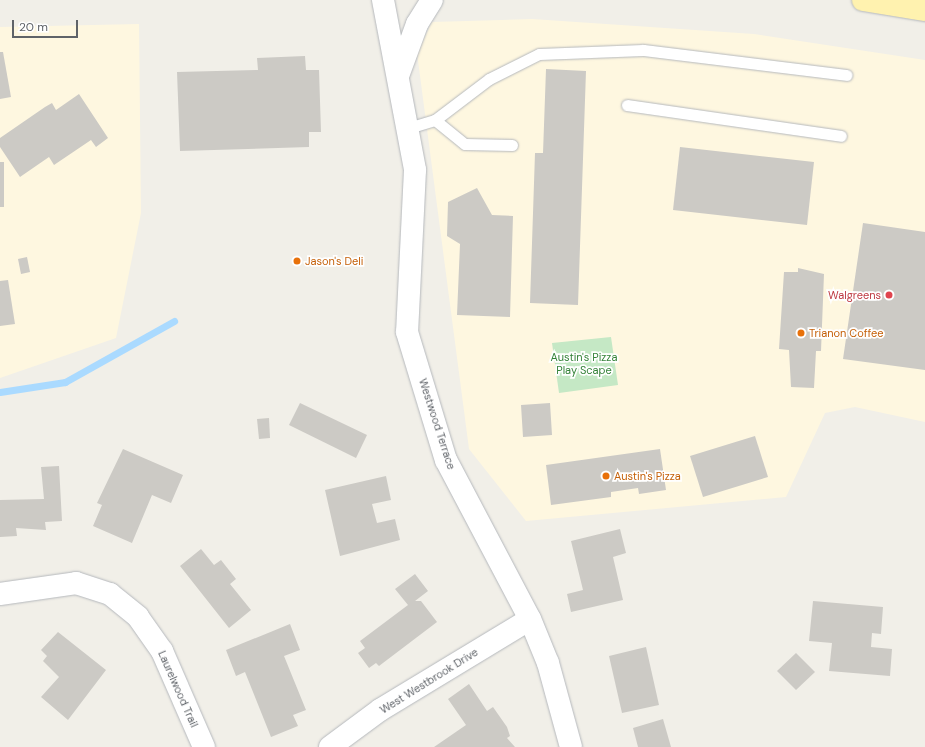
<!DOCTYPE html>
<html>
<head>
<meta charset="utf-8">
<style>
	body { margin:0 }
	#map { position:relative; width:925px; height:747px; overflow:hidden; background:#f1efe8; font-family:"DM Sans",sans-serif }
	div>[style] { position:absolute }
	.commercial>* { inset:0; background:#fef7e0 }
	.green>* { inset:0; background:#c5e8c5 }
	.stream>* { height:7px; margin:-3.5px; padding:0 3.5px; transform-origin:3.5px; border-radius:3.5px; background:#aadaff }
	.building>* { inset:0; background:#cccac5 }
	.roads { filter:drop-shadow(0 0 1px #b5b8bc) drop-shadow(0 0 1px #b5b8bc) }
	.lane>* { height:11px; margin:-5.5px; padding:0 5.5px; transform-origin:5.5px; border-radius:5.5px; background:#fff }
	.street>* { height:22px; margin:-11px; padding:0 11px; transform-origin:11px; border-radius:11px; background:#fff }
	.primary>* { height:22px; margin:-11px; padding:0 11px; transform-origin:11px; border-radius:11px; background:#fff2af }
	.dots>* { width:11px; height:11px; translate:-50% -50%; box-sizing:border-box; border:2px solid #fff; border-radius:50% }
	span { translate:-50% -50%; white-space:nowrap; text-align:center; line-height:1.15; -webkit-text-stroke:3.5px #fff; paint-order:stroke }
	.food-label { font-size:11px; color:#c56008 }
	.left { translate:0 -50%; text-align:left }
	.health-label { font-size:11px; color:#be3a42 }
	.right { translate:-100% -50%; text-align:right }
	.park-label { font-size:11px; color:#348238 }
	.street-label { font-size:11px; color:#5f6368 }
	.scale { position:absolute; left:12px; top:20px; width:66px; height:18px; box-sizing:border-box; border:2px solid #5f6368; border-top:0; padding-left:5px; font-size:12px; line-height:14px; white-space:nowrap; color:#5f6368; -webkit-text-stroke:3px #fff; paint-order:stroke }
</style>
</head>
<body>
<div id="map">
	<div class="commercial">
		<div style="clip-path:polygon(532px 19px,754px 34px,925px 60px,925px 422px,855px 407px,825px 413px,786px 497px,526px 521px,469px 449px,417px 53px,432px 22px)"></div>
		<div style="clip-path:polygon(139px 24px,141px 213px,116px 338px,0 378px,0 27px)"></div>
	</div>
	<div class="green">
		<div style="clip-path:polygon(611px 337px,618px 385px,559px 393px,552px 343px)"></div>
	</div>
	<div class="stream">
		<div style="left:0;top:392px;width:66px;rotate:-8.7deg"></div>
		<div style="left:65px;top:382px;width:125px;rotate:-29.2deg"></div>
	</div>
	<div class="building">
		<div style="clip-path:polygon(0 52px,3px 52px,11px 97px,0 99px)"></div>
		<div style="clip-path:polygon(305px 56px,306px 70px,319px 70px,321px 132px,309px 132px,309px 147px,180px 151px,177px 72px,258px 70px,257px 58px)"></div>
		<div style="clip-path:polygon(546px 69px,586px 71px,578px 305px,530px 303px,535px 153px,543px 153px)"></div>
		<div style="clip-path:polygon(79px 94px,108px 138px,96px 147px,91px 140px,54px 165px,49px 157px,20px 177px,0 147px,0 138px,45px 107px,52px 103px,56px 110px)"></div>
		<div style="clip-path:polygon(680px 147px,814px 162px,807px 225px,673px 210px)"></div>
		<div style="clip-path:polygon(0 162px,4px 162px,4px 207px,0 207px)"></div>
		<div style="clip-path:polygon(477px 188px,492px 215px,513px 216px,510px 317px,457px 315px,460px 244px,447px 236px,448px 202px)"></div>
		<div style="clip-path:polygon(863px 223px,925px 232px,925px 370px,843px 359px)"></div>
		<div style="clip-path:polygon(27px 257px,30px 272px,21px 274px,18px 259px)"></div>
		<div style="clip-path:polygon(798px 268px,824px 274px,821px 351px,816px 351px,814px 388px,791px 387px,789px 350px,779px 349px,784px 272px,798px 272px)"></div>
		<div style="clip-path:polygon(8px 280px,15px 324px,0 326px,0 281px)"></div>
		<div style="clip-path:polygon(300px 403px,367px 435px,356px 458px,289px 425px)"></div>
		<div style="clip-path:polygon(550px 403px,552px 435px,523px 437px,521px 405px)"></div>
		<div style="clip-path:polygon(269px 418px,270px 438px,259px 439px,257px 419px)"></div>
		<div style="clip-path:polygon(755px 436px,768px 477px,703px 497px,690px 456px)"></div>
		<div style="clip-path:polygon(123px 449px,183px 475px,171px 503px,152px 495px,132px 543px,93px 526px,102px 505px,97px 503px)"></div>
		<div style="clip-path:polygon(660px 449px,666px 490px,639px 494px,638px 488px,611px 492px,611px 497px,551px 505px,546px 465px)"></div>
		<div style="clip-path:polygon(59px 466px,62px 521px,45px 522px,46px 530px,16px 528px,17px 536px,0 537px,0 500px,44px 499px,41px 467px)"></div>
		<div style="clip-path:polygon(386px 476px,391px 500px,372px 504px,377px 523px,395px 519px,400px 540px,340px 556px,325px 490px)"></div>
		<div style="clip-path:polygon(620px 529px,626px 553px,613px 557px,623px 600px,571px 612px,567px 594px,583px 590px,571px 541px)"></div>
		<div style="clip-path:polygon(201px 549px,214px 565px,221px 560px,236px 579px,230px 584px,251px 610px,229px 628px,180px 566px)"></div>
		<div style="clip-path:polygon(415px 574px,428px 591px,415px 601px,421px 601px,437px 622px,379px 666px,376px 663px,369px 668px,358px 653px,365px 648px,360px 641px,408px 605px,395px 589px)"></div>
		<div style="clip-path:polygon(813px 601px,883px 607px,881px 634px,872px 633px,871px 647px,892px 649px,890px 676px,829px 671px,832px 643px,809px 641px)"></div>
		<div style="clip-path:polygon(290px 624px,300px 650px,284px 656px,306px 710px,293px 715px,298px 726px,271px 737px,245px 672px,236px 676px,226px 650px)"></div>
		<div style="clip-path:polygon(58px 632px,106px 670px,68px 720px,41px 697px,59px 677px,43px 661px,47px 656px,41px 650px)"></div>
		<div style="clip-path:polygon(646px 647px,659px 705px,622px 713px,609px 656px)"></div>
		<div style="clip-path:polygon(796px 653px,815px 672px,796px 690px,777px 671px)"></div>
		<div style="clip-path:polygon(469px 684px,487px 711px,493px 707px,507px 727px,510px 736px,507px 738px,515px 747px,434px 747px,466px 725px,448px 699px)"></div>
		<div style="clip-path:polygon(663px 719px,671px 747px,638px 747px,633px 728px)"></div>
	</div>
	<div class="roads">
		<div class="lane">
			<div style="left:627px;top:105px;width:216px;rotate:8.2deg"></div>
			<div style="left:435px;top:120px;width:38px;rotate:39deg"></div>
			<div style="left:465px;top:144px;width:47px;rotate:1.2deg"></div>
			<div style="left:405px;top:129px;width:31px;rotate:-17deg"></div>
			<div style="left:435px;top:120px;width:68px;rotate:-37.2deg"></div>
			<div style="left:489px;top:79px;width:56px;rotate:-26.6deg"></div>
			<div style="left:539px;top:54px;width:104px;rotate:-2.2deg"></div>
			<div style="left:643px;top:50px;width:205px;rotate:7deg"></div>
		</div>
		<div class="street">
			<div style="left:383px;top:0;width:173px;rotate:79.3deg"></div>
			<div style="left:415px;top:170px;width:162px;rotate:92.8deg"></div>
			<div style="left:407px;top:332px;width:134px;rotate:73.1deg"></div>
			<div style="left:446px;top:460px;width:180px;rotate:62.2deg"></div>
			<div style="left:530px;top:619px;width:48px;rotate:67.8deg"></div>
			<div style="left:548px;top:663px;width:87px;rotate:74.7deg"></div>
			<div style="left:398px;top:76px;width:55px;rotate:-69.9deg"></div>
			<div style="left:417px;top:24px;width:28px;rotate:-58deg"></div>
			<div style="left:0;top:594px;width:77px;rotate:-8.2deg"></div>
			<div style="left:76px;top:583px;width:36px;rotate:18deg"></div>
			<div style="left:110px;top:594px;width:36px;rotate:39deg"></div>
			<div style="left:138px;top:617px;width:42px;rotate:54.8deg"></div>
			<div style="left:162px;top:651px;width:105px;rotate:66.4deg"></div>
			<div style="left:330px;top:747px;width:62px;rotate:-36.5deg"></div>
			<div style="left:380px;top:710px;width:175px;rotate:-31.2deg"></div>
		</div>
		<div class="primary">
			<div style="left:863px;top:0;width:63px;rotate:9.2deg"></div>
		</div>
	</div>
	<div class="dots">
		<div style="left:297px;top:261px;background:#e8710a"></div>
		<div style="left:889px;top:295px;background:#e0444e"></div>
		<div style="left:801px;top:333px;background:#e8710a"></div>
		<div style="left:606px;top:476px;background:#e8710a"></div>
	</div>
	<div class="food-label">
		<span class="left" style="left:305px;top:261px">Jason's Deli</span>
		<span class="left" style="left:809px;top:333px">Trianon Coffee</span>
		<span class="left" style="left:614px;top:476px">Austin's Pizza</span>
	</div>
	<div class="health-label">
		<span class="right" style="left:881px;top:295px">Walgreens</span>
	</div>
	<div class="park-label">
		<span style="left:584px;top:364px">Austin's Pizza<br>Play Scape</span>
	</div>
	<div class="street-label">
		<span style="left:437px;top:424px;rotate:72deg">Westwood Terrace</span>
		<span style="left:429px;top:681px;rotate:-32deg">West Westbrook Drive</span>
		<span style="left:178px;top:689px;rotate:66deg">Laurelwood Trail</span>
	</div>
	<div class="scale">20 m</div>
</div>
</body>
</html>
